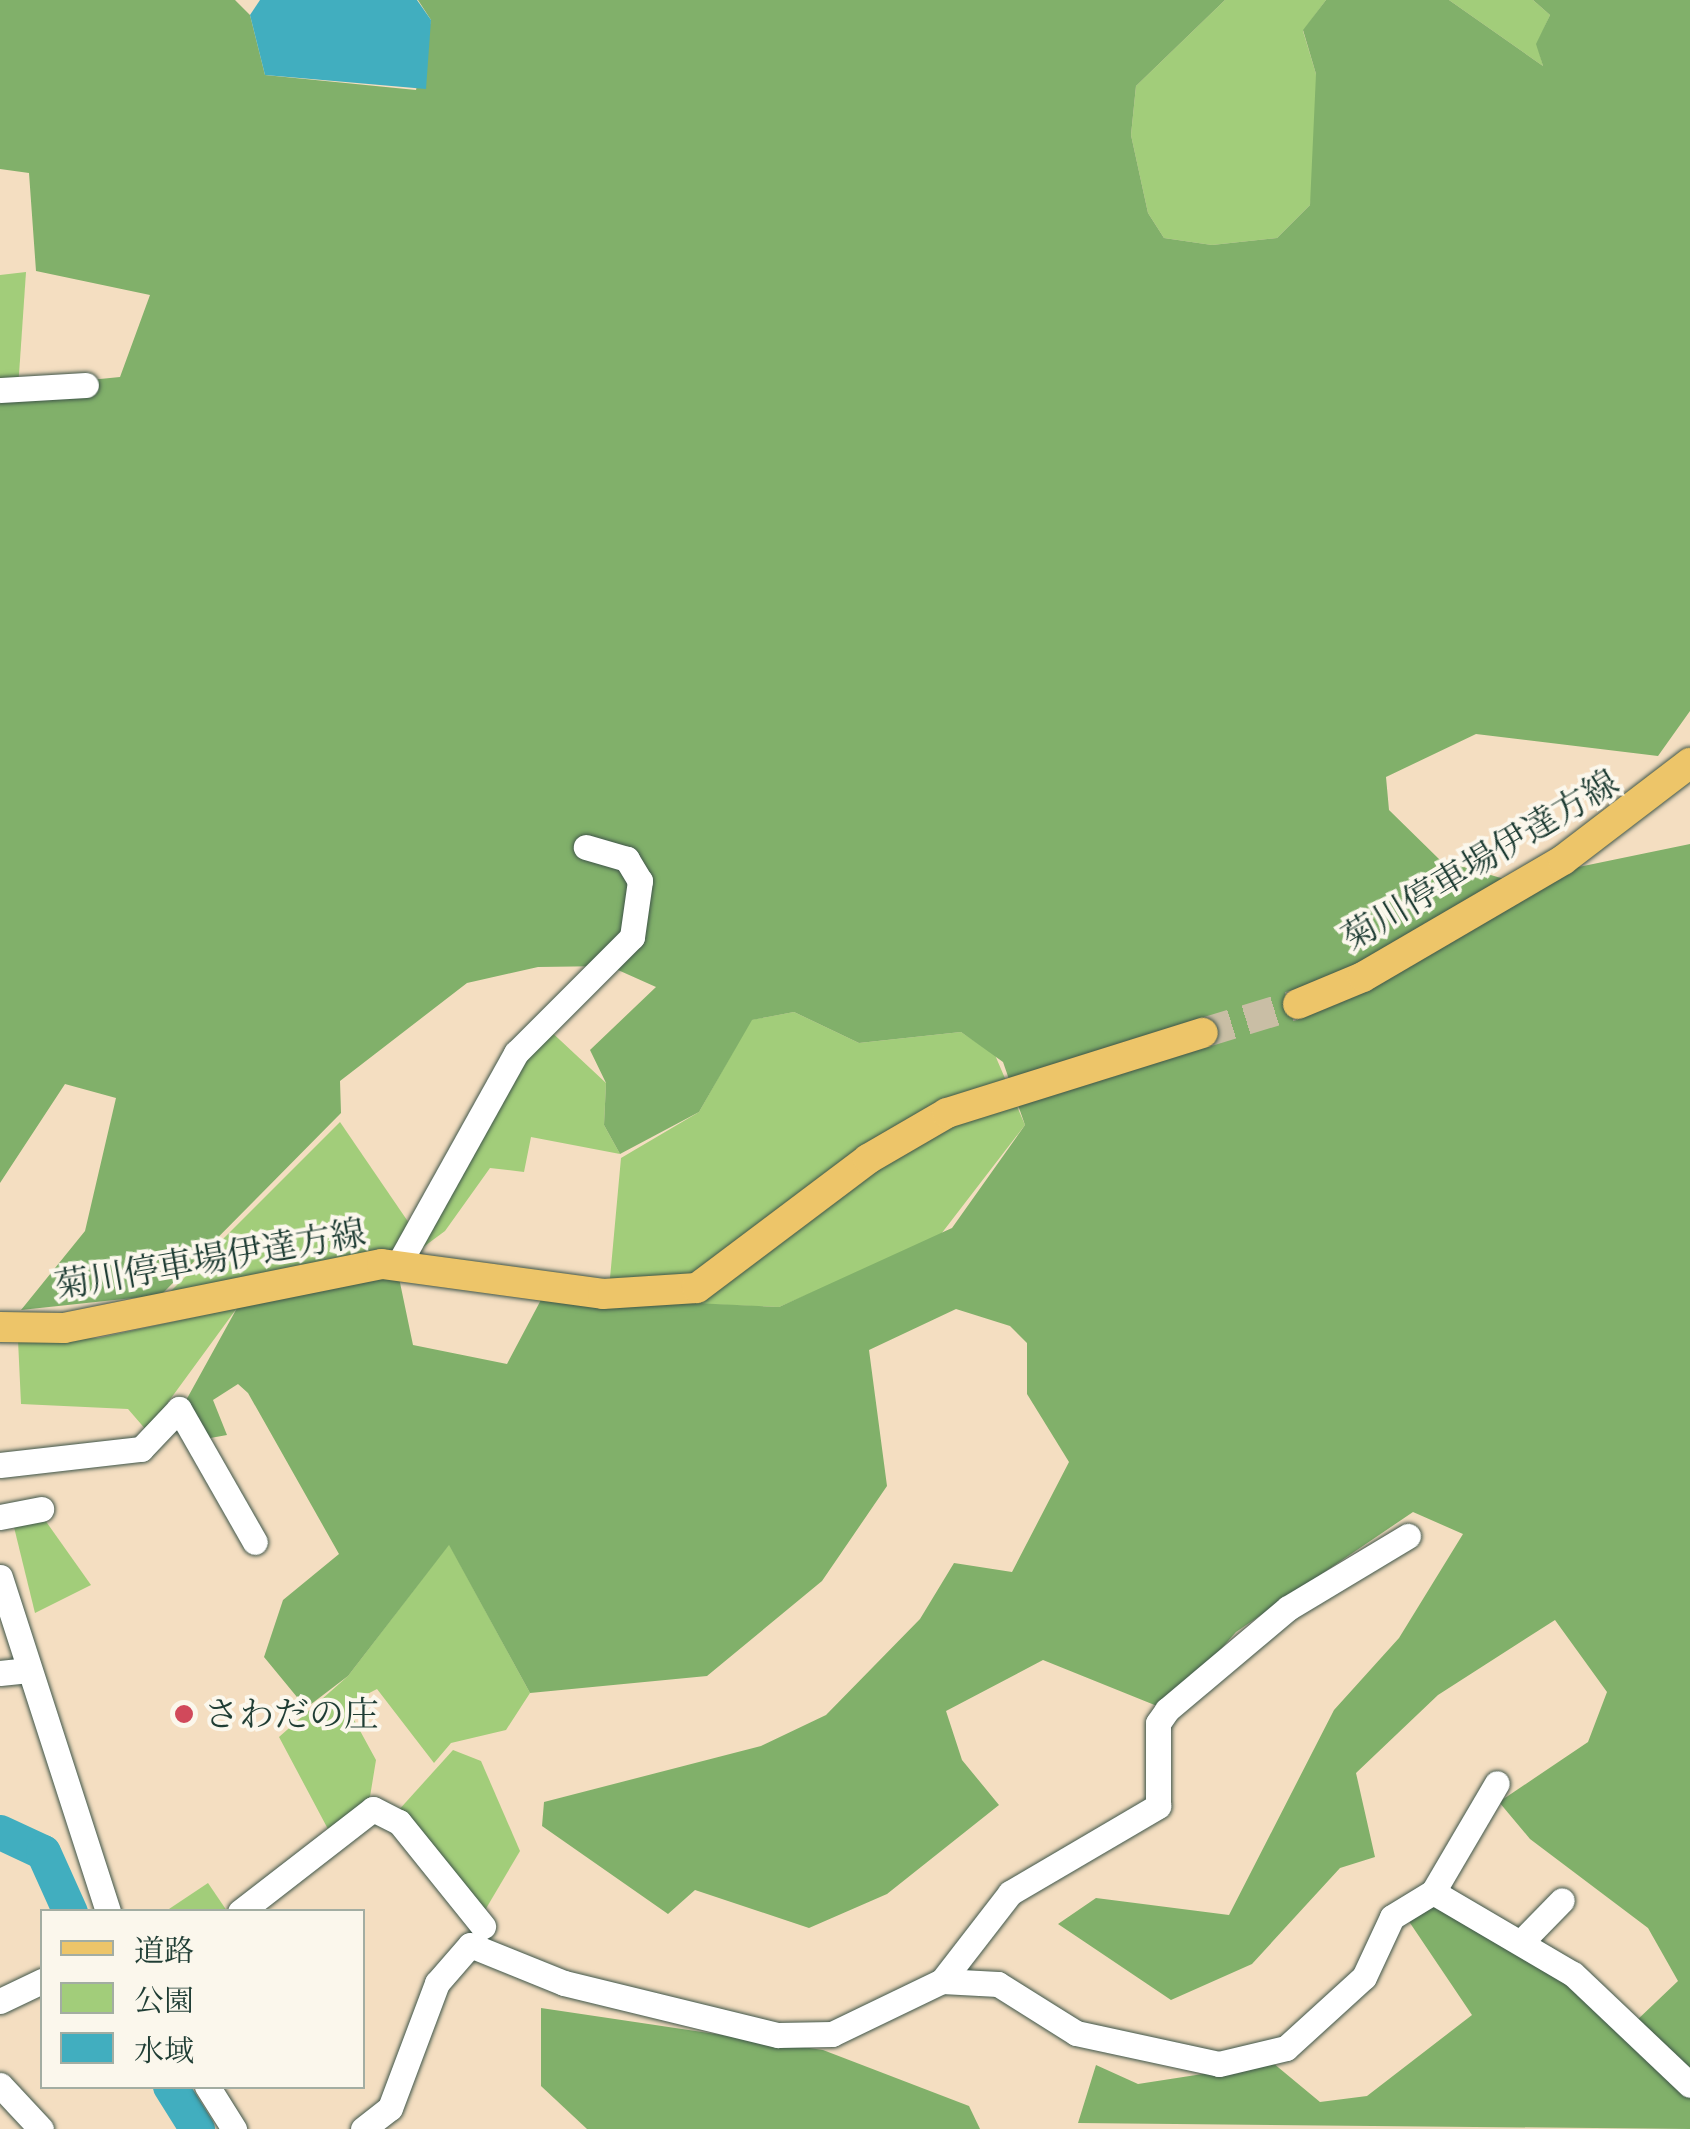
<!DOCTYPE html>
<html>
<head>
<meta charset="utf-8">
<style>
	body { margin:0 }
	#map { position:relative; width:1690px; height:2129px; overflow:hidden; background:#f4dec1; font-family:"EB Garamond","Noto Serif JP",serif }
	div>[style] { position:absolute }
	.green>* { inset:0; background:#a2cd7a }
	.forest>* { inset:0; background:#81b06a }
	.water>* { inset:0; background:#41aebf }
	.river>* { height:35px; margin:-17.5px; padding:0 17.5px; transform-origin:17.5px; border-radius:17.5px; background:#41aebf }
	.major-tunnel>* { height:30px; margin-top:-15px; transform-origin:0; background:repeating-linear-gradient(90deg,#c9bea5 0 30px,transparent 0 45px) }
	.roads { filter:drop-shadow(0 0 2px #3f5549) drop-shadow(0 0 2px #3f5549) }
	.minor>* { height:25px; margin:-12.5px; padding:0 12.5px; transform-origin:12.5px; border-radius:12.5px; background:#fff }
	.major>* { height:30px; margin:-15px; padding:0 15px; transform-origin:15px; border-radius:15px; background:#edc569 }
	.dots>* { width:28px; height:28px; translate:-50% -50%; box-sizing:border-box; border:5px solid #fbf7ec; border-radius:50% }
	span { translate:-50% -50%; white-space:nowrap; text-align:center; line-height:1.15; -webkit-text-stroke:8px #fbf7ec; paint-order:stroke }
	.street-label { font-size:35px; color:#1f3d34 }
	.poi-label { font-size:35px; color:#1f3d34 }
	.left { translate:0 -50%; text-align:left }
	.legend { position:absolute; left:40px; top:1909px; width:325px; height:180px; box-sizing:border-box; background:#fbf7ec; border:2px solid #a3ada2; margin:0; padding:12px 18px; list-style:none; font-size:30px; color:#1f3d34 }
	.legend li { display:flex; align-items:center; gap:20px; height:50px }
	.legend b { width:50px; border:2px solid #a3ada2 }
</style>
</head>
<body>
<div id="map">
	<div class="green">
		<div style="clip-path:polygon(1225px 0,1326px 0,1303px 31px,1316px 74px,1319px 158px,1310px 205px,1277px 238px,1212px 245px,1164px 238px,1148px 213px,1131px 135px,1136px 86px)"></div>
		<div style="clip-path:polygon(1449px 0,1533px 0,1550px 15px,1537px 44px,1543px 66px)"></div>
		<div style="clip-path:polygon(26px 272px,18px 389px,0 389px,0 275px)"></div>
		<div style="clip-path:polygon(794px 1012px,859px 1043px,961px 1032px,995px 1055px,1025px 1125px,938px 1238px,779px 1307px,608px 1300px,621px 1158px,699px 1112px,751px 1020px)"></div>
		<div style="clip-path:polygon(545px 1026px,606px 1083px,604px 1125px,620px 1154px,531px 1137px,524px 1172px,490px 1168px,445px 1231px,418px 1251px)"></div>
		<div style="clip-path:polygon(340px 1122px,411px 1226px,391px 1258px,168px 1294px)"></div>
		<div style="clip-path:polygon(237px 1308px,147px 1431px,128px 1409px,21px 1404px,18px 1340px,98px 1338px)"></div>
		<div style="clip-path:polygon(40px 1513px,91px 1585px,35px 1613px,12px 1519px)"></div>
		<div style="clip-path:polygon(449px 1544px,530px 1693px,506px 1730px,451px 1743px,434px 1763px,377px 1689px,346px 1705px,376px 1760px,369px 1803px,329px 1831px,279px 1737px,348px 1676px)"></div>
		<div style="clip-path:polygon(453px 1750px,481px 1761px,520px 1851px,481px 1917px,397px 1812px)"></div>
		<div style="clip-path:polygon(208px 1883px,227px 1911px,166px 1911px)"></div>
	</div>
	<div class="forest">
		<div style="clip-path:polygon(0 0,235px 0,250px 15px,265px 75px,416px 90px,431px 20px,418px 0,1225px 0,1136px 86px,1131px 135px,1148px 213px,1164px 238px,1212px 245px,1277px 238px,1310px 205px,1316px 74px,1303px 30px,1326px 0,1449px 0,1543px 66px,1536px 44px,1550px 15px,1533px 0,1690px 0,1690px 711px,1658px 756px,1476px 734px,1386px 777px,1389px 810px,1440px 860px,1511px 881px,1690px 844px,1690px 2129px,1078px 2123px,1096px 2065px,1138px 2084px,1273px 2063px,1320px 2102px,1367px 2096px,1472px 2015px,1406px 1917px,1415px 1909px,1444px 1907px,1635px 2022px,1678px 1981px,1648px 1928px,1530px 1839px,1499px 1802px,1588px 1742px,1607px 1692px,1555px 1620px,1438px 1695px,1356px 1773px,1375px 1857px,1340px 1868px,1252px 1964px,1171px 2000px,1058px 1924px,1096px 1898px,1229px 1915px,1334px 1710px,1399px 1638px,1463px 1534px,1413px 1512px,1236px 1632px,1167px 1710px,1043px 1660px,946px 1711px,962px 1760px,999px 1805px,887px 1894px,809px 1928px,695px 1890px,668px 1914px,542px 1826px,544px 1802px,761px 1746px,826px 1715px,920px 1619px,954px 1563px,1012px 1572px,1069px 1462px,1027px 1394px,1027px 1343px,1010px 1326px,956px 1309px,869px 1350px,887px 1486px,822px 1581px,707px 1676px,530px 1693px,449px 1545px,348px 1676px,306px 1708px,264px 1657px,283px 1600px,339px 1554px,248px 1393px,238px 1384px,213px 1400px,227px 1435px,205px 1439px,184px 1404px,237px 1308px,398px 1273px,413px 1345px,507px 1364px,543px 1296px,779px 1307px,952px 1228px,1025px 1125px,1003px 1062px,961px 1032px,859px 1043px,794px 1012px,752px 1020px,699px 1112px,620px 1154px,604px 1125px,606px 1083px,590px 1050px,656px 987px,609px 966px,538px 967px,467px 983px,340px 1081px,341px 1113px,161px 1295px,21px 1310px,85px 1231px,116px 1098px,65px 1084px,0 1183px,0 389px,120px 377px,150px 295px,36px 271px,29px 173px,0 169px)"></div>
		<div style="clip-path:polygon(541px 2008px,823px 2050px,969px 2106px,980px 2129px,587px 2129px,541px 2086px)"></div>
	</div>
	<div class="water">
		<div style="clip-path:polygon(260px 0,417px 0,431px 20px,426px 89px,265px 75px,250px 15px)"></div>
	</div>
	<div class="river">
		<div style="left:0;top:1832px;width:47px;rotate:24.9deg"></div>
		<div style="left:43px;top:1852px;width:66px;rotate:65.8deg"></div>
		<div style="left:170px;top:2086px;width:51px;rotate:57.9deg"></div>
	</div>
	<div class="major-tunnel">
		<div style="left:1203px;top:1033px;width:99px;rotate:-17deg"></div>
	</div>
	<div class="roads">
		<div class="minor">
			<div style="left:0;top:390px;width:86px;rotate:-3.3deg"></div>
			<div style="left:398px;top:1265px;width:243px;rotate:-60.9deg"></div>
			<div style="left:516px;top:1053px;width:164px;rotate:-45deg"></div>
			<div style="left:632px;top:937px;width:57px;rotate:-81.9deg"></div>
			<div style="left:640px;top:881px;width:26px;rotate:-121deg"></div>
			<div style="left:627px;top:859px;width:43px;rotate:-163.7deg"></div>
			<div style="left:0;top:1465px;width:142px;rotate:-6.5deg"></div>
			<div style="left:141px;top:1449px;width:55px;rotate:-46.5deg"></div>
			<div style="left:179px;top:1409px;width:153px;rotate:60.3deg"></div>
			<div style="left:0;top:1517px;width:42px;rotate:-11deg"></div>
			<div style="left:0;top:1577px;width:352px;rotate:72.1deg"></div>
			<div style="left:0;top:1673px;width:29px;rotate:-6deg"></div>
			<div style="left:1433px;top:1892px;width:126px;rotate:-59.6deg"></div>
			<div style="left:240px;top:1912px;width:168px;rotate:-37.8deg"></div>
			<div style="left:373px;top:1809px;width:29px;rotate:27deg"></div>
			<div style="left:399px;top:1822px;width:134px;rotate:51.1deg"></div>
			<div style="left:1524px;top:1939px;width:54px;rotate:-45.7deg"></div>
			<div style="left:942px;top:1981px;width:111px;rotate:-52.3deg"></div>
			<div style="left:1010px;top:1893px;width:172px;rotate:-30.4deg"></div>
			<div style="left:1158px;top:1806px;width:83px;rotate:-90deg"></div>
			<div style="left:1158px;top:1723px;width:16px;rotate:-55deg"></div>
			<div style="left:1167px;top:1710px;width:158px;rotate:-40.1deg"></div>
			<div style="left:1288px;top:1608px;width:140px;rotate:-31deg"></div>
			<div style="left:0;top:2001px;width:47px;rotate:-25.5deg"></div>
			<div style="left:0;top:2085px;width:60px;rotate:47deg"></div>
			<div style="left:207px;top:2086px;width:51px;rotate:57.9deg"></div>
			<div style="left:363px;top:2129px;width:34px;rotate:-38deg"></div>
			<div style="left:390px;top:2108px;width:134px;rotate:-69.4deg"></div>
			<div style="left:437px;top:1983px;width:50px;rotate:-49deg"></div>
			<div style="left:470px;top:1945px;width:101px;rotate:22deg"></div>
			<div style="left:564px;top:1983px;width:220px;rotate:13.7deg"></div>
			<div style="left:778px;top:2035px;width:54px;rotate:-1.1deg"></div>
			<div style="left:832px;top:2034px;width:122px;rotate:-25.7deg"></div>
			<div style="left:942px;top:1981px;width:56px;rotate:3.1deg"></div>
			<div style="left:998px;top:1984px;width:92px;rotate:32.1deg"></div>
			<div style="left:1076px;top:2033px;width:146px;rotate:12.2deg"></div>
			<div style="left:1219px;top:2064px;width:69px;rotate:-13.4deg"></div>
			<div style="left:1286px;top:2048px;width:105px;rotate:-42.3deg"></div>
			<div style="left:1364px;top:1977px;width:66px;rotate:-65deg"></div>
			<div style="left:1392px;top:1917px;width:48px;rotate:-31.4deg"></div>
			<div style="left:1433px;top:1892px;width:162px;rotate:30.4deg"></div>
			<div style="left:1573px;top:1974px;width:161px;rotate:43.5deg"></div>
		</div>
		<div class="major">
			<div style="left:1298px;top:1004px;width:70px;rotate:-22.6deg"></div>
			<div style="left:1363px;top:977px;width:232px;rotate:-30.3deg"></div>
			<div style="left:1563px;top:860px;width:160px;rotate:-37.4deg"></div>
			<div style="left:0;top:1327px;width:64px;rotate:0.9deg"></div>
			<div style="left:64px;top:1328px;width:324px;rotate:-11.4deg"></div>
			<div style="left:382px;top:1264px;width:223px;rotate:7.7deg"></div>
			<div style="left:603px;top:1294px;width:94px;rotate:-3.7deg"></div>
			<div style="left:697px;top:1288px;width:214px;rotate:-37deg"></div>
			<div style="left:868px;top:1159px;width:91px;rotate:-30.2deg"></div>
			<div style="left:947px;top:1113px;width:268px;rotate:-17.4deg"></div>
		</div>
	</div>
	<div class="dots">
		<div style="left:184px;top:1714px;background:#d1495b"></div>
	</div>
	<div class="street-label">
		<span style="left:1480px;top:860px;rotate:-31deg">菊川停車場伊達方線</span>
		<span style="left:210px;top:1259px;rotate:-10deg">菊川停車場伊達方線</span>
	</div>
	<div class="poi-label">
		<span class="left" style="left:204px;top:1714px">さわだの庄</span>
	</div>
	<ul class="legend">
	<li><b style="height:12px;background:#edc569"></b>道路</li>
	<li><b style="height:28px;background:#a2cd7a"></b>公園</li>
	<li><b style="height:28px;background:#41aebf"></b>水域</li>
	</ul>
</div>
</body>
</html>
